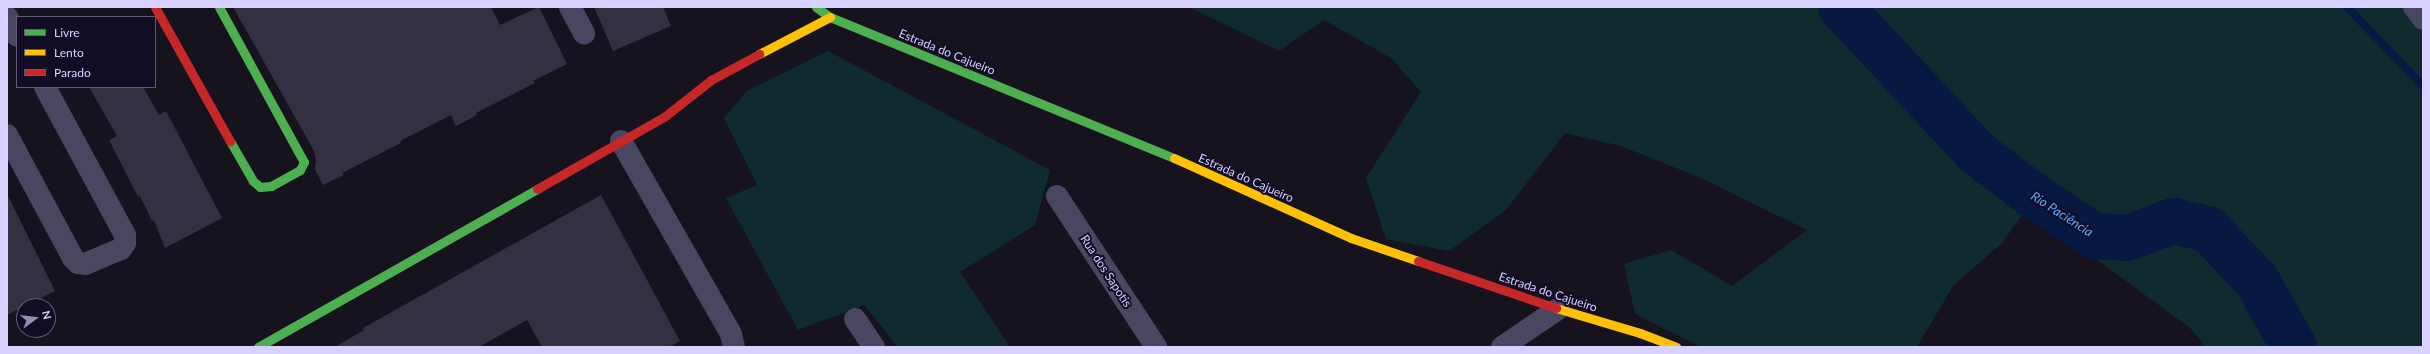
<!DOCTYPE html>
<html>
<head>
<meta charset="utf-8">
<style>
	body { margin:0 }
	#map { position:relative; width:2430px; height:354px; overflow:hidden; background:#16131f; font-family:Lato,sans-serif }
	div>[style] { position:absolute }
	.green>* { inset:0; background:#102b2e }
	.stream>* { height:8px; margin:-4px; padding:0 4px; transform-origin:4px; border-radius:4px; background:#071842 }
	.river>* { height:46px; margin:-23px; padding:0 23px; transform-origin:23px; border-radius:23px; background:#071842 }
	.building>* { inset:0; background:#343042 }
	.street>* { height:22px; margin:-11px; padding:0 11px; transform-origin:11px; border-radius:11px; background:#494661 }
	.fast>* { height:9px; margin:-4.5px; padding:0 4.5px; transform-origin:4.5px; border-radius:4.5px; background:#4caf50 }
	.slow>* { height:9px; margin:-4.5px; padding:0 4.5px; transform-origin:4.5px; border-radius:4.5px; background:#ffc107 }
	.jam>* { height:9px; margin:-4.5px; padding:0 4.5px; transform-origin:4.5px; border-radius:4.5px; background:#c62828 }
	span { translate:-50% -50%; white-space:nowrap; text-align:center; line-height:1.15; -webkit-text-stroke:4px #120d25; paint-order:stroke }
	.street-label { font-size:12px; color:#d9d1ff }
	.water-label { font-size:13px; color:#5facff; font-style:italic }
	.frame { position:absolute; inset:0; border:8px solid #d9d1ff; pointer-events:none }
	.legend { position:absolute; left:16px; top:16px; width:140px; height:72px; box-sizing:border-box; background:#120d25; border:1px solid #625b7c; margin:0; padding:5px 7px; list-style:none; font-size:12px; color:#d9d1ff }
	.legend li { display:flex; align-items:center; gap:8px; height:20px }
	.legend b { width:20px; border:1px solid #625b7c }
	.north { position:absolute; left:16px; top:298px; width:40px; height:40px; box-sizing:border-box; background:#120d25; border:1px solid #625b7c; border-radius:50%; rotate:75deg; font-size:11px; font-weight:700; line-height:16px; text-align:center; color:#d9d1ff }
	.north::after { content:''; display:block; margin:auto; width:14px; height:18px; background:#958eb1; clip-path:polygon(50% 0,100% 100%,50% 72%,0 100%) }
</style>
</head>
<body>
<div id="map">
	<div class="green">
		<div style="clip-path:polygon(1189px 7px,2423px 7px,2423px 347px,2206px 347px,2190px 328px,2027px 208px,2002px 243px,1953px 286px,1917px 347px,1701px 347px,1635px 314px,1624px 264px,1671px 250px,1732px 286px,1807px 230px,1701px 178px,1621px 146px,1565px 133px,1506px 210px,1449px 251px,1386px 239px,1366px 178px,1421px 92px,1391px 58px,1324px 20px,1279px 51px)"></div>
		<div style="clip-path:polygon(828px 51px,1050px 170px,1035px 225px,960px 272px,1010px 347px,898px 347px,864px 305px,798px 330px,726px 198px,757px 185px,724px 118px,747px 91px)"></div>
	</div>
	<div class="stream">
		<div style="left:2347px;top:7px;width:110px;rotate:46.1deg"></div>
	</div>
	<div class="river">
		<div style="left:1841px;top:7px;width:200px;rotate:47deg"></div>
		<div style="left:1977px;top:153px;width:73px;rotate:37.2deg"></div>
		<div style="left:2035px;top:197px;width:71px;rotate:33.5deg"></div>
		<div style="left:2094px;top:236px;width:33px;rotate:3deg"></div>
		<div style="left:2127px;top:238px;width:49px;rotate:-20.3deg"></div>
		<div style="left:2173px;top:221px;width:36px;rotate:13deg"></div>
		<div style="left:2208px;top:229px;width:71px;rotate:46.7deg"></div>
		<div style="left:2257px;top:281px;width:76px;rotate:60.7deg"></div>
	</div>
	<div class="building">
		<div style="clip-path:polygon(233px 7px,491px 7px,500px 25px,539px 7px,567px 64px,533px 81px,535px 83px,476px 113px,477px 115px,456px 126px,451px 115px,400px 141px,401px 143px,342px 173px,344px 175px,323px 185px,315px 169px,316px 160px,314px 151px)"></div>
		<div style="clip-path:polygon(594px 7px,663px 7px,671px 26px,613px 51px)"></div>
		<div style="clip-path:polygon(89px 87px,143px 87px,159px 115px,166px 111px,222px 218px,165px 248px,154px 220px,152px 221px,140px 196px,138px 197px,109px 140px,117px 136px)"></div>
		<div style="clip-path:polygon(7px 194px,55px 291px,7px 315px)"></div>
		<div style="clip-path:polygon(601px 195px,680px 341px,669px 347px,542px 347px,527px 320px,479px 347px,335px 347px,364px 330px,363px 328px)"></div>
	</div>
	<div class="street">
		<div style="left:570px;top:7px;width:30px;rotate:62deg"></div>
		<div style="left:2414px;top:7px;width:15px;rotate:53deg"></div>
		<div style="left:7px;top:17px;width:21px;rotate:62deg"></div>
		<div style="left:7px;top:135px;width:140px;rotate:61.8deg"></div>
		<div style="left:73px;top:258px;width:7px;rotate:45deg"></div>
		<div style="left:78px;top:263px;width:7px;rotate:8deg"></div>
		<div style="left:85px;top:264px;width:39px;rotate:-23deg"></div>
		<div style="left:121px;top:249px;width:7px;rotate:-56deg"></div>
		<div style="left:125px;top:243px;width:8px;rotate:-90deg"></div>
		<div style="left:125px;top:235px;width:168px;rotate:-118.4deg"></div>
		<div style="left:621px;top:141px;width:222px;rotate:60.3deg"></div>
		<div style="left:731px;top:334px;width:13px;rotate:77deg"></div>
		<div style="left:1057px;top:196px;width:181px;rotate:56.7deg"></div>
		<div style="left:855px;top:319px;width:34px;rotate:56deg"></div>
		<div style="left:1502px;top:347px;width:68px;rotate:-34.2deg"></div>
	</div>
	<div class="fast">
		<div style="left:219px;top:7px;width:177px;rotate:61.3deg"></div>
		<div style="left:304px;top:162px;width:9px;rotate:117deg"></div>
		<div style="left:300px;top:170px;width:33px;rotate:151deg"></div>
		<div style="left:271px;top:186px;width:11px;rotate:175deg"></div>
		<div style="left:260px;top:187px;width:9px;rotate:-139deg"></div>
		<div style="left:253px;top:181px;width:46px;rotate:-119.9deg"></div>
		<div style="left:816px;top:7px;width:17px;rotate:36deg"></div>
		<div style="left:830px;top:17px;width:372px;rotate:22.3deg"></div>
		<div style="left:258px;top:347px;width:321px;rotate:-29.5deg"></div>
	</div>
	<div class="slow">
		<div style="left:759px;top:54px;width:80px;rotate:-27.5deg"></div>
		<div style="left:1174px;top:158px;width:194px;rotate:24.3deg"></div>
		<div style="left:1351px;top:238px;width:71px;rotate:18.9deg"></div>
		<div style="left:1556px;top:308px;width:88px;rotate:16.6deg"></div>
		<div style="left:1640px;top:333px;width:39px;rotate:21deg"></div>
	</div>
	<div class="jam">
		<div style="left:155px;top:7px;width:154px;rotate:60.8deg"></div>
		<div style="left:537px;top:189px;width:146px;rotate:-29.6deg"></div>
		<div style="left:664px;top:117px;width:60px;rotate:-38.2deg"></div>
		<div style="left:711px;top:80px;width:55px;rotate:-28.4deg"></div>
		<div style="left:1418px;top:261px;width:146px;rotate:18.8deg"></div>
	</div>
	<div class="street-label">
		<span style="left:947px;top:52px;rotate:22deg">Estrada do Cajueiro</span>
		<span style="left:1246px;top:178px;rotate:24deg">Estrada do Cajueiro</span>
		<span style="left:1106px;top:271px;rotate:57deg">Rua dos Sapotis</span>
		<span style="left:1548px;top:292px;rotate:18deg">Estrada do Cajueiro</span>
	</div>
	<div class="water-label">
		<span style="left:2062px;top:214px;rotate:33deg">Rio Paciência</span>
	</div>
	<div class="frame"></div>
	<ul class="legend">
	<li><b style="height:5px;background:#4caf50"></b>Livre</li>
	<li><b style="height:5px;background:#ffc107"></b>Lento</li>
	<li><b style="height:5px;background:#c62828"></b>Parado</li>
	</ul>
	<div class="north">N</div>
</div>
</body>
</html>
